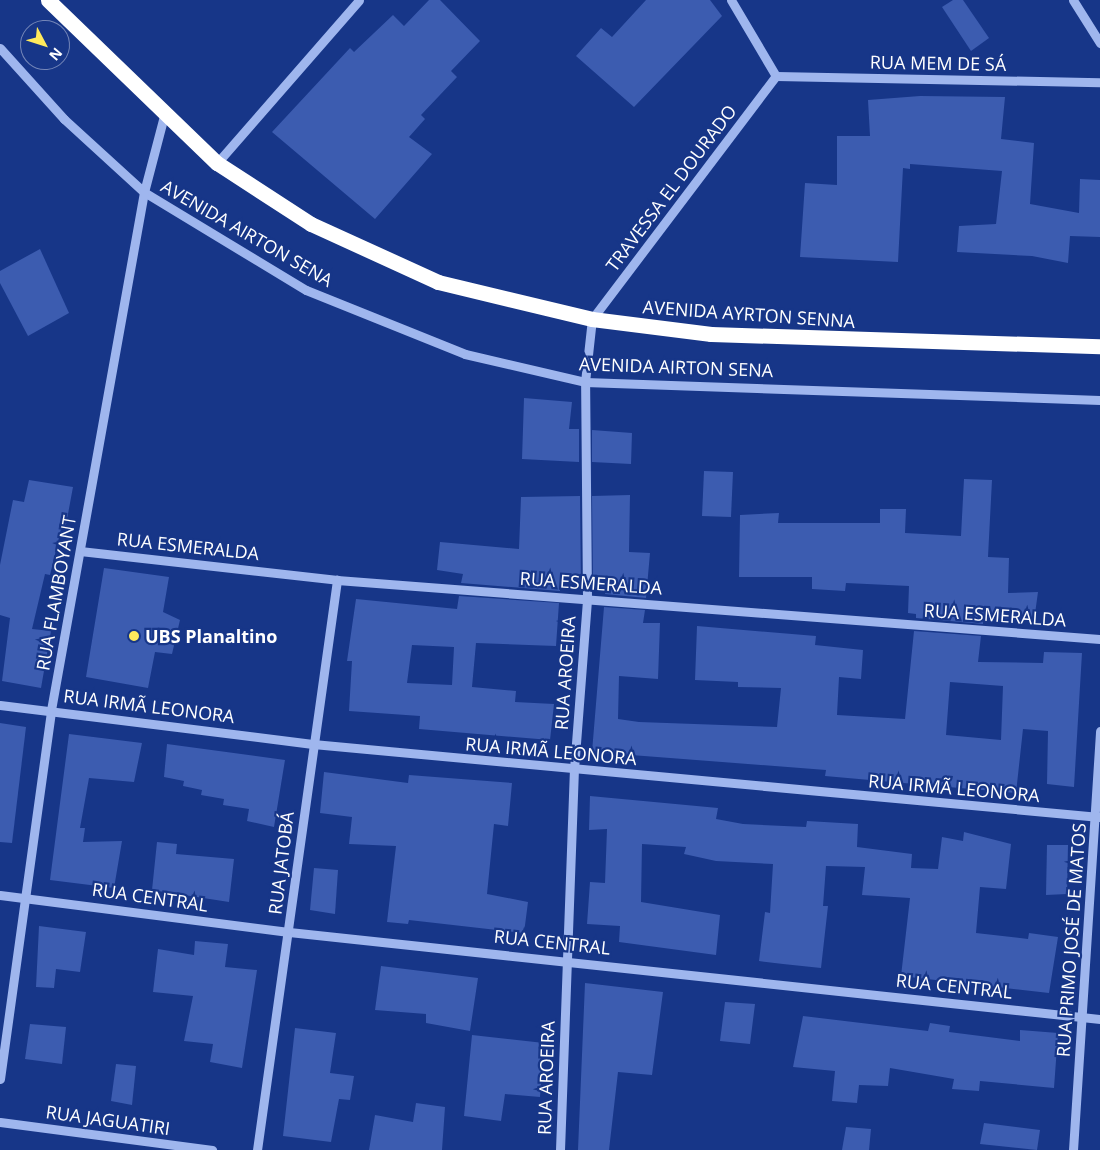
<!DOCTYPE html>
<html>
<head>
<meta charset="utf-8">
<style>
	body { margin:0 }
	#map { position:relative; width:1100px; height:1150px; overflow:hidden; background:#173688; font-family:"Open Sans",sans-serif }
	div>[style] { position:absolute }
	.building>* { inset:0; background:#3c5cb0 }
	.minor>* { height:9px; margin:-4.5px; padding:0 4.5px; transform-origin:4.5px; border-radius:4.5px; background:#9fb6ee }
	.highway>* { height:15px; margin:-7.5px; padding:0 7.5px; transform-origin:7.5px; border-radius:7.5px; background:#fff }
	.dots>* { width:14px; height:14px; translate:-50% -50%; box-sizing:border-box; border:2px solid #173688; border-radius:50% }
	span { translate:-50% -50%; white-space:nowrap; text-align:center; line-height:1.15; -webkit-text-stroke:4.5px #173688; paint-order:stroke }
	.street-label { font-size:18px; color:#fff }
	.poi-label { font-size:18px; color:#fff; font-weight:700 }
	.left { translate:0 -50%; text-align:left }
	.north { position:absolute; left:20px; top:20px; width:50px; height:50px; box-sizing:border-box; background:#173688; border:1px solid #7486b8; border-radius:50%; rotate:130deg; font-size:14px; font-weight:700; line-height:20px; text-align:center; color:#fff }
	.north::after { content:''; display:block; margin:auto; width:18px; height:22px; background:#ffea5c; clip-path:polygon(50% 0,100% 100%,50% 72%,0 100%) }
</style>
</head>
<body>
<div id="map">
	<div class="building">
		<div style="clip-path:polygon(429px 0,440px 0,480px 41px,451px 71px,457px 77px,421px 115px,425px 119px,409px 137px,432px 154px,375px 219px,272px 132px,350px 48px,354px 52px,393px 15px,404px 26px)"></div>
		<div style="clip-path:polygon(646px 0,710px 0,722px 16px,634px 107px,576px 56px,601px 28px,612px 37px)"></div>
		<div style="clip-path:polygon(953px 0,963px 0,989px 38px,971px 51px,942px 7px)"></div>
		<div style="clip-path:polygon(920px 96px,1005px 97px,1001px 139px,1034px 143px,1030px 204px,1079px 213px,1080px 179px,1100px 180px,1100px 237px,1070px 236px,1068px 263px,1032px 256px,957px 252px,959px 226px,996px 224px,1002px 171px,910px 164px,910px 169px,903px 168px,898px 262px,800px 257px,805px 183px,837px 185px,837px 136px,870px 136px,868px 100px)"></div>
		<div style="clip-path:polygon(40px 249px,69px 313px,28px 336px,0 283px,0 271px)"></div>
		<div style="clip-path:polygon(524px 398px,572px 402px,569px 429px,579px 429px,579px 462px,522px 459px)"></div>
		<div style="clip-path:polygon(592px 430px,632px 433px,631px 464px,592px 462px)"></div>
		<div style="clip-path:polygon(704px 471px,733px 472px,731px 517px,702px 516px)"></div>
		<div style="clip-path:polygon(964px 479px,992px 480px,988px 557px,1009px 558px,1008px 593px,1038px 592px,1034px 621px,983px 618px,983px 624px,916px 618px,916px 614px,908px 613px,909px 586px,846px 583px,845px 591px,812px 589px,812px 577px,739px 577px,740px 515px,779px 513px,778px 523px,880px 523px,880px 509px,906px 509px,905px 533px,961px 536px)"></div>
		<div style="clip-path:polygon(29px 480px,73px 487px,65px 530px,61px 529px,50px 575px,45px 574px,32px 629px,51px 631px,41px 688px,2px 681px,10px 618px,0 615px,0 565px,13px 500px,24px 502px)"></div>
		<div style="clip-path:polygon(630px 495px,629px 552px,650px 553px,646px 598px,605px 594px,606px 589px,593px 585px,592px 496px)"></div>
		<div style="clip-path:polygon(580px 496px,581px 584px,560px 583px,560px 591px,461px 583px,463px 574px,437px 570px,440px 542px,519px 549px,521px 497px)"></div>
		<div style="clip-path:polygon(104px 568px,169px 577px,163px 612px,180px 620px,172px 654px,155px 652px,148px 688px,86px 677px)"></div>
		<div style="clip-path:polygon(evenodd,459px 596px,559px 603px,556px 646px,476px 643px,472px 687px,516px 691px,515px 702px,554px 704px,550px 740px,419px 729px,420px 716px,349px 711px,352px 661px,347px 661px,356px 599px,457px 609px,459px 596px,412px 645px,454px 647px,452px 685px,407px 683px,412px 645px)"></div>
		<div style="clip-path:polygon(evenodd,604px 607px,645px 610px,643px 623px,660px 623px,658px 679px,619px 676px,618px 719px,639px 722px,777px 727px,781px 688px,738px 687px,738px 682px,695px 680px,697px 626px,816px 636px,815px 645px,863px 650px,861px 679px,839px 677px,837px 715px,905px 719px,914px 631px,981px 636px,978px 662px,1043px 663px,1044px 652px,1082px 653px,1074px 787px,1047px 784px,1048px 731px,1023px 729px,1016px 793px,825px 776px,826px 770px,592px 752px,604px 607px,950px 682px,1003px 686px,1001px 740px,946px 735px,950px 682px)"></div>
		<div style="clip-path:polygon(0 723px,26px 727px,12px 843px,0 842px)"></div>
		<div style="clip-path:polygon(69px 734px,142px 743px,134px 782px,89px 778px,80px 828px,85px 828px,83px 842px,122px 841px,114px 888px,50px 880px)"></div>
		<div style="clip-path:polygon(167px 744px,285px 760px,274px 827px,247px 821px,249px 809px,223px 805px,224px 799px,201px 795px,202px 790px,183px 786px,184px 781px,164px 777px)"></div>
		<div style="clip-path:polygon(324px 772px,408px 783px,409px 775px,512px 783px,508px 826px,494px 824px,487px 894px,528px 902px,524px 933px,409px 920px,408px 924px,387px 922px,396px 846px,349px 844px,352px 817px,320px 813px)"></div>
		<div style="clip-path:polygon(590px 796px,718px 808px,716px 819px,743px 824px,806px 827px,807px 821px,858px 824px,857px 847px,912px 854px,911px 868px,938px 869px,942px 837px,963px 841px,964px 832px,1011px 844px,1006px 889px,980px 887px,976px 933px,1028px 939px,1029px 933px,1058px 937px,1049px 993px,901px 976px,910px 898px,862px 895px,865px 867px,826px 866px,823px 906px,828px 906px,821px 968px,783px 964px,759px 961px,765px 912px,770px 913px,773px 864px,716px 861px,684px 854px,686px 847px,642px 844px,641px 902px,720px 915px,716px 955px,619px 942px,620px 926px,587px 924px,590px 882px,605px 883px,607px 829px,589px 830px)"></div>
		<div style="clip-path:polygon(157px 842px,177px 844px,176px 854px,234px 859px,229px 902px,152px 890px)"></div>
		<div style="clip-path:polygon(1047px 845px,1068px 845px,1067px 894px,1046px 895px)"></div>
		<div style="clip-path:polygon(314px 868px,338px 870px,335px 914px,310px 910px)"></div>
		<div style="clip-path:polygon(39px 926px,86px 932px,80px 972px,56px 969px,54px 988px,36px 987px)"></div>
		<div style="clip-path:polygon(195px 941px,228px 944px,225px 967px,257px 970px,242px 1068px,210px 1062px,213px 1044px,184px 1041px,193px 996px,153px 992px,158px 949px,194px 955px)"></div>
		<div style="clip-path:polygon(381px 966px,478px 978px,470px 1031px,426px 1023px,426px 1014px,375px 1010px)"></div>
		<div style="clip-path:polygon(585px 983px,663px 992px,652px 1075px,618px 1072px,609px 1150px,578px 1150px)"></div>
		<div style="clip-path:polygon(725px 1002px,755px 1004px,750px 1044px,720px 1041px)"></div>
		<div style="clip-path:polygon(803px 1016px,928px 1031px,930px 1023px,950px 1026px,949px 1032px,1020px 1041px,1020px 1030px,1058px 1033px,1054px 1088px,980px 1081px,979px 1091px,952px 1089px,954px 1079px,890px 1068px,888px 1086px,859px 1085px,857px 1103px,832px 1101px,835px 1071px,793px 1067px)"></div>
		<div style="clip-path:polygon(30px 1024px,66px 1027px,62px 1064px,25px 1059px)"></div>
		<div style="clip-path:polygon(295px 1028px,336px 1033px,330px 1073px,354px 1076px,350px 1100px,339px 1099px,331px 1142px,283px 1136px)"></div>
		<div style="clip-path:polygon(472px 1035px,544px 1043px,540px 1097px,505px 1094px,501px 1121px,464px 1116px)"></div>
		<div style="clip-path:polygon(116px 1064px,136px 1066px,132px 1105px,111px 1101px)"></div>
		<div style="clip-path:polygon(416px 1103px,445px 1107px,442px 1150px,369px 1150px,375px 1115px,413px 1122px)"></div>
		<div style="clip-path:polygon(984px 1123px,1040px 1130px,1037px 1150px,980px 1144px)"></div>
		<div style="clip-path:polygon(846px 1127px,871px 1129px,869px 1150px,842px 1150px)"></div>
	</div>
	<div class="minor">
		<div style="left:731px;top:0;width:88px;rotate:59.4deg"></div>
		<div style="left:1073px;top:0;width:51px;rotate:57.9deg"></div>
		<div style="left:0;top:48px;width:96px;rotate:48deg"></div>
		<div style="left:64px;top:119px;width:108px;rotate:42.4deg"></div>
		<div style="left:144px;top:192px;width:189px;rotate:31.2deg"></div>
		<div style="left:306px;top:290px;width:171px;rotate:21.9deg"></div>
		<div style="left:465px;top:354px;width:123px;rotate:13.1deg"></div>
		<div style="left:585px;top:382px;width:515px;rotate:2deg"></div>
		<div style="left:776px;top:76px;width:324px;rotate:1.1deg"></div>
		<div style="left:217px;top:163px;width:216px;rotate:-48.9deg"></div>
		<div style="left:80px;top:551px;width:259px;rotate:6.4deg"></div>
		<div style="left:337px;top:580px;width:765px;rotate:4.42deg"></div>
		<div style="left:0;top:705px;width:315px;rotate:7.1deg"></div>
		<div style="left:313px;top:744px;width:790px;rotate:5.3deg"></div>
		<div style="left:0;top:895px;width:291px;rotate:7.3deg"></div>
		<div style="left:289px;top:932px;width:816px;rotate:6.12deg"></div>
		<div style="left:0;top:1079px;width:373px;rotate:-82.1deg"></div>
		<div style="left:51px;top:710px;width:526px;rotate:-79.82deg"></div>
		<div style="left:144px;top:192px;width:79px;rotate:-75.3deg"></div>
		<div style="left:0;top:1122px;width:214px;rotate:7.5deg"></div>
		<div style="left:257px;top:1150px;width:576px;rotate:-82.01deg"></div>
		<div style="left:560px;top:1150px;width:381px;rotate:-87.9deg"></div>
		<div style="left:574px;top:769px;width:170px;rotate:-85.6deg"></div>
		<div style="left:587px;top:599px;width:217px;rotate:-90.5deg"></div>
		<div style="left:585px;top:382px;width:63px;rotate:-83.7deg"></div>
		<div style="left:592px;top:319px;width:305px;rotate:-52.9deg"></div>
		<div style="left:1073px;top:1150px;width:420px;rotate:-86.3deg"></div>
	</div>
	<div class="highway">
		<div style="left:48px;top:0;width:235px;rotate:44deg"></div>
		<div style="left:217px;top:163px;width:112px;rotate:33deg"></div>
		<div style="left:311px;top:224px;width:140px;rotate:24.5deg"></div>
		<div style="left:438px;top:282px;width:158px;rotate:13.5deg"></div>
		<div style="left:592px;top:319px;width:120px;rotate:7.2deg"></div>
		<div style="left:711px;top:334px;width:389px;rotate:1.8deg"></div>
	</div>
	<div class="dots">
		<div style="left:134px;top:636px;background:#ffea5c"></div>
	</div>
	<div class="street-label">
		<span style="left:938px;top:63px;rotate:1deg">RUA MEM DE SÁ</span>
		<span style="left:671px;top:188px;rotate:-53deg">TRAVESSA EL DOURADO</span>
		<span style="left:247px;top:233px;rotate:30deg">AVENIDA AIRTON SENA</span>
		<span style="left:749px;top:314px;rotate:4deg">AVENIDA AYRTON SENNA</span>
		<span style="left:676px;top:367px;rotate:2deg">AVENIDA AIRTON SENA</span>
		<span style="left:188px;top:546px;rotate:6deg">RUA ESMERALDA</span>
		<span style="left:591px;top:583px;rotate:4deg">RUA ESMERALDA</span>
		<span style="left:56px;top:593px;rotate:-80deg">RUA FLAMBOYANT</span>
		<span style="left:995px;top:615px;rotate:4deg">RUA ESMERALDA</span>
		<span style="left:565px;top:673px;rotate:-86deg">RUA AROEIRA</span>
		<span style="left:149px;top:706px;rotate:7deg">RUA IRMÃ LEONORA</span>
		<span style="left:551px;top:751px;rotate:5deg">RUA IRMÃ LEONORA</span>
		<span style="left:954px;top:788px;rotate:5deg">RUA IRMÃ LEONORA</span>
		<span style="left:281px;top:863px;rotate:-83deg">RUA JATOBÁ</span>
		<span style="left:150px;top:897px;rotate:8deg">RUA CENTRAL</span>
		<span style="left:1071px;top:940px;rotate:-86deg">RUA PRIMO JOSÉ DE MATOS</span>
		<span style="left:552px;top:942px;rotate:6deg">RUA CENTRAL</span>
		<span style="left:954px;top:986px;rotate:6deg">RUA CENTRAL</span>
		<span style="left:546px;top:1078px;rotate:-88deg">RUA AROEIRA</span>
		<span style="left:108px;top:1120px;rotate:8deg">RUA JAGUATIRI</span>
	</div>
	<div class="poi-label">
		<span class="left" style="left:145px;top:636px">UBS Planaltino</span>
	</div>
	<div class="north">N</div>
</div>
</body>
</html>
